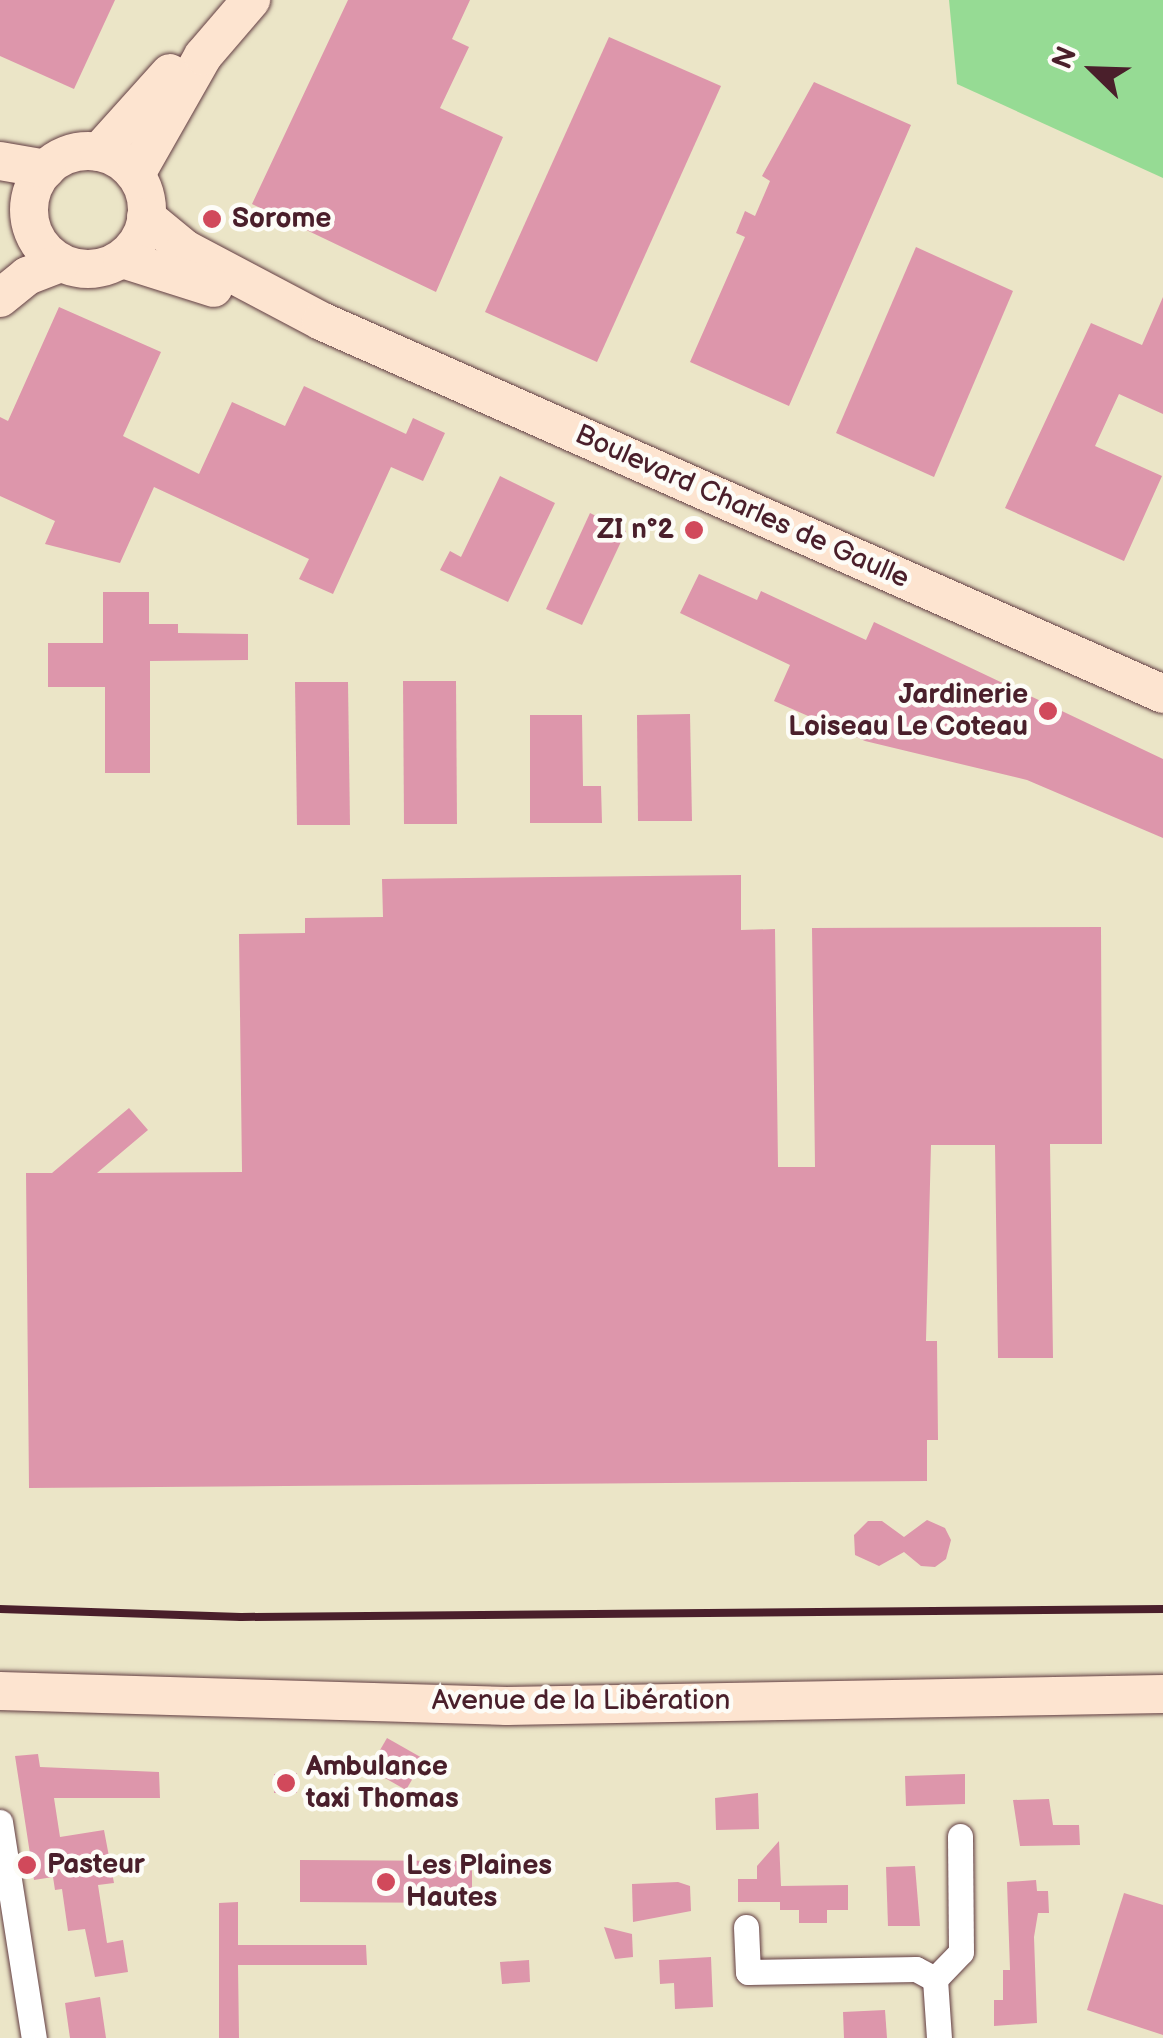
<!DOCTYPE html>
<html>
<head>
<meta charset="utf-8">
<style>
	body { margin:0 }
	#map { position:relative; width:1163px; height:2038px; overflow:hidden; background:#ebe5c7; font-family:"Balsamiq Sans",sans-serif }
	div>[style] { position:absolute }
	.green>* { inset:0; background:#96db94 }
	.building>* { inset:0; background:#dd96ab }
	.roads { filter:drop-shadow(0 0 2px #623d42) drop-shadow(0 0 2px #623d42) }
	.street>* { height:25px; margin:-12.5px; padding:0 12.5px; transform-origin:12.5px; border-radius:12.5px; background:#fff }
	.secondary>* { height:38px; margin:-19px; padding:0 19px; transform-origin:19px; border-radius:19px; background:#fde4d0 }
	.secondary>.ring { margin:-19px; padding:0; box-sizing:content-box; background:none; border:38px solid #fde4d0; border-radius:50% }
	.rail>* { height:8px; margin:-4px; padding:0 4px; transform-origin:4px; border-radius:4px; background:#4a1f2b }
	.dots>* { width:28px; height:28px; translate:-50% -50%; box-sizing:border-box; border:5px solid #fdfcf7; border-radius:50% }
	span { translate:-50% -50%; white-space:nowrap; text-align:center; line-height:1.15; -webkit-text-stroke:9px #fdfcf7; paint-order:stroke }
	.poi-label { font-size:28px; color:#4a1f2b; font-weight:700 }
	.left { translate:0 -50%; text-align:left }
	.right { translate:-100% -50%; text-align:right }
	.street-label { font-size:28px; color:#4a1f2b }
	.north { position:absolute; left:1043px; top:20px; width:100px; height:100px; -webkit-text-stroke:8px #fdfcf7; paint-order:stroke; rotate:293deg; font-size:28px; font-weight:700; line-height:40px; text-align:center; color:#4a1f2b }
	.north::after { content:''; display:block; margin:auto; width:35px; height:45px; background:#4a1f2b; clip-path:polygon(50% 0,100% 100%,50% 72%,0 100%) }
</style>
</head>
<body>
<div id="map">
	<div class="green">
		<div style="clip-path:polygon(949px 0,1163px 0,1163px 178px,957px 84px)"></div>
	</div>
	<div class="building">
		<div style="clip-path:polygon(0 0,115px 0,74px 89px,0 56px)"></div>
		<div style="clip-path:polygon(348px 0,470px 0,452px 39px,469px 47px,440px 108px,503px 137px,436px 292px,252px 204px)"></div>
		<div style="clip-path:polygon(609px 37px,721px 86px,597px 362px,485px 312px)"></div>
		<div style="clip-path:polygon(814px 82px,911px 125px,789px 406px,690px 362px,745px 237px,736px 233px,745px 211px,755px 216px,770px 181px,762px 176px)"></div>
		<div style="clip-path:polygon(916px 247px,1013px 291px,934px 477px,836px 433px)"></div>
		<div style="clip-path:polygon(1163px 297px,1163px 414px,1119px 394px,1095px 446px,1162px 476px,1124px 561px,1005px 508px,1091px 323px,1142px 345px)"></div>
		<div style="clip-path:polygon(59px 307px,161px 352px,123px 436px,199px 474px,232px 402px,285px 426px,304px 386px,406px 434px,413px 418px,445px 433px,423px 481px,391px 467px,333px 594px,299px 579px,309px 559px,154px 487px,120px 563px,45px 544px,55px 521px,0 496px,0 417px,8px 421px)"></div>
		<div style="clip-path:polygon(500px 476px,555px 503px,508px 602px,440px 570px,450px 551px,461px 557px)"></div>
		<div style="clip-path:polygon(590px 513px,626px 531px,582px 625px,546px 609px)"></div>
		<div style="clip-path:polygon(699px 574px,757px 600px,761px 591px,866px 640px,874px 622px,1163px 759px,1163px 838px,1027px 780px,865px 741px,774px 701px,790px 665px,680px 613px)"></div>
		<div style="clip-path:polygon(103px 592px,149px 592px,149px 624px,178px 624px,178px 633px,248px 634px,248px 660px,150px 661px,150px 773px,105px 773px,105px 687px,48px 687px,48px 643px,103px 643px)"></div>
		<div style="clip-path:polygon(403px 681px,456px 681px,457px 824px,404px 824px)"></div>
		<div style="clip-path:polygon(295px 682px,348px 682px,350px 825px,297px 825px)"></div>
		<div style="clip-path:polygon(690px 714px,692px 821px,638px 821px,637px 715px)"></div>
		<div style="clip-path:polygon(530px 715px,582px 715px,583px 786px,601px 786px,602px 823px,530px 823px)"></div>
		<div style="clip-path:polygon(741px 875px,741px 930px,775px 929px,778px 1167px,815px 1167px,812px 928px,1101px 927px,1102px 1144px,1050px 1144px,1053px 1358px,998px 1358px,995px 1145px,931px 1145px,926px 1341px,937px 1341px,938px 1440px,927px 1440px,927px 1481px,29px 1488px,26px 1173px,52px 1173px,129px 1108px,148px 1130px,97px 1173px,242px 1172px,239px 934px,305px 933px,305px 918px,383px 917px,382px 879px)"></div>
		<div style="clip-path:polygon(927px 1520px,945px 1528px,951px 1540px,946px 1559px,935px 1567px,921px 1566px,904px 1552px,879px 1566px,855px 1555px,854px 1535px,868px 1521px,882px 1521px,904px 1537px)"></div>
		<div style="clip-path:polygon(387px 1738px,424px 1759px,406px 1790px,369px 1769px)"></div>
		<div style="clip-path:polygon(38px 1754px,40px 1767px,159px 1772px,160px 1798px,54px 1798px,60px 1837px,104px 1830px,114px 1883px,98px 1885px,107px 1943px,123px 1940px,128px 1972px,95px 1977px,85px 1929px,68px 1931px,62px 1889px,55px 1890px,53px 1877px,34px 1880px,15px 1756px)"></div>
		<div style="clip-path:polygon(297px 1773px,297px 1793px,274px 1793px,274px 1774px)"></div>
		<div style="clip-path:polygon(965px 1774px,965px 1804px,906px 1806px,905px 1776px)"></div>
		<div style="clip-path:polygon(758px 1793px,759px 1829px,716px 1830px,715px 1798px)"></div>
		<div style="clip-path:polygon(1049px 1799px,1053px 1825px,1079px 1825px,1080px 1845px,1020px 1846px,1013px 1800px)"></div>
		<div style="clip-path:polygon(779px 1841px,781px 1886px,848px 1885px,848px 1910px,827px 1910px,827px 1923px,799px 1923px,799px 1910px,780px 1910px,780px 1902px,738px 1902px,738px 1879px,757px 1879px,757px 1866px)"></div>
		<div style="clip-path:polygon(300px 1860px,472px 1861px,472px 1903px,300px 1902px)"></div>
		<div style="clip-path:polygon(915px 1866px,920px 1926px,888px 1926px,886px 1867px)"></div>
		<div style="clip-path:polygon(1036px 1880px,1037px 1891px,1048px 1891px,1049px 1913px,1038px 1913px,1034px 1937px,1037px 2023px,994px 2026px,994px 2000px,1003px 2000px,1003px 1970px,1010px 1970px,1007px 1882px)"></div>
		<div style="clip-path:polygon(678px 1882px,690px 1886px,691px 1911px,633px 1922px,632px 1884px)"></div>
		<div style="clip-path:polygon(1124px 1893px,1163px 1905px,1163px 2035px,1087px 2010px)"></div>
		<div style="clip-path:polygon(238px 1902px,238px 1945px,366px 1945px,367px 1965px,238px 1965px,239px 2038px,219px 2038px,219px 1903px)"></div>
		<div style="clip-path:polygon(604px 1927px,632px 1934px,633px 1957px,615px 1959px)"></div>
		<div style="clip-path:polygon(711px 1957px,713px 2007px,675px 2009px,674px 1983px,660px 1984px,659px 1960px)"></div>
		<div style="clip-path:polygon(529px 1960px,530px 1982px,502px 1984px,500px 1962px)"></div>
		<div style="clip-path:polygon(100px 1997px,106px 2038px,70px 2038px,65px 2003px)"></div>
		<div style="clip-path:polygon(885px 2010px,887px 2038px,844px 2038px,843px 2012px)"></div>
	</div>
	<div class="roads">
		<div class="street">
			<div style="left:0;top:1822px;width:219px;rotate:81.1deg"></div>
			<div style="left:746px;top:1927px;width:45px;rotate:87.5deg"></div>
			<div style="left:748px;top:1972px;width:168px;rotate:-1deg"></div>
			<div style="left:916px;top:1969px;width:21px;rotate:28deg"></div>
			<div style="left:939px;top:2038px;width:59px;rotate:-93.9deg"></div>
			<div style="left:935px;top:1979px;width:37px;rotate:-46deg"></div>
			<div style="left:961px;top:1952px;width:116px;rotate:-90.5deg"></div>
		</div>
		<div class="secondary">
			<div class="ring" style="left:29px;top:151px;width:80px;height:80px"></div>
			<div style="left:99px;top:152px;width:106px;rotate:-48.1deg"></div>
			<div style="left:0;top:161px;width:47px;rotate:9.9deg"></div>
			<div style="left:136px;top:174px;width:136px;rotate:-60.4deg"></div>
			<div style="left:203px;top:56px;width:74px;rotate:-49.4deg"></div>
			<div style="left:146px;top:217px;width:50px;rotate:39.4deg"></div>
			<div style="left:185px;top:249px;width:154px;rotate:27.9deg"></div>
			<div style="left:321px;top:321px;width:921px;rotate:23.89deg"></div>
			<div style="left:122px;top:259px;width:96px;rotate:17.5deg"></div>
			<div style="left:0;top:298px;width:35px;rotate:-39deg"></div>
			<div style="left:27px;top:276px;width:36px;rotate:-21deg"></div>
			<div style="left:0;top:1691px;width:507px;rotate:1.69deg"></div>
			<div style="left:507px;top:1706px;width:656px;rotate:-1.05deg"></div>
		</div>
	</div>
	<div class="rail">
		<div style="left:0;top:1609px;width:241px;rotate:1.9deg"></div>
		<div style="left:241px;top:1617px;width:922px;rotate:-0.5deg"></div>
	</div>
	<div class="dots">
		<div style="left:212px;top:219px;background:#d1495b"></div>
		<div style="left:694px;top:530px;background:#d1495b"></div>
		<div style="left:1048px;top:711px;background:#d1495b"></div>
		<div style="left:286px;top:1783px;background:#d1495b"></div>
		<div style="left:27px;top:1865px;background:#d1495b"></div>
		<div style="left:386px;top:1882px;background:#d1495b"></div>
	</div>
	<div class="poi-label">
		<span class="left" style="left:232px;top:219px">Sorome</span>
		<span class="right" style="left:674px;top:530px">ZI n°2</span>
		<span class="right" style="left:1028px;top:711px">Jardinerie<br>Loiseau Le Coteau</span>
		<span class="left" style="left:306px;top:1783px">Ambulance<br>taxi Thomas</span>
		<span class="left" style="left:47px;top:1865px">Pasteur</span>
		<span class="left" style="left:406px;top:1882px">Les Plaines<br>Hautes</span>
	</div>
	<div class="street-label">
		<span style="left:742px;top:507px;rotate:24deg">Boulevard Charles de Gaulle</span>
		<span style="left:581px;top:1701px">Avenue de la Libération</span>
	</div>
	<div class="north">N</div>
</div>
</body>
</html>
